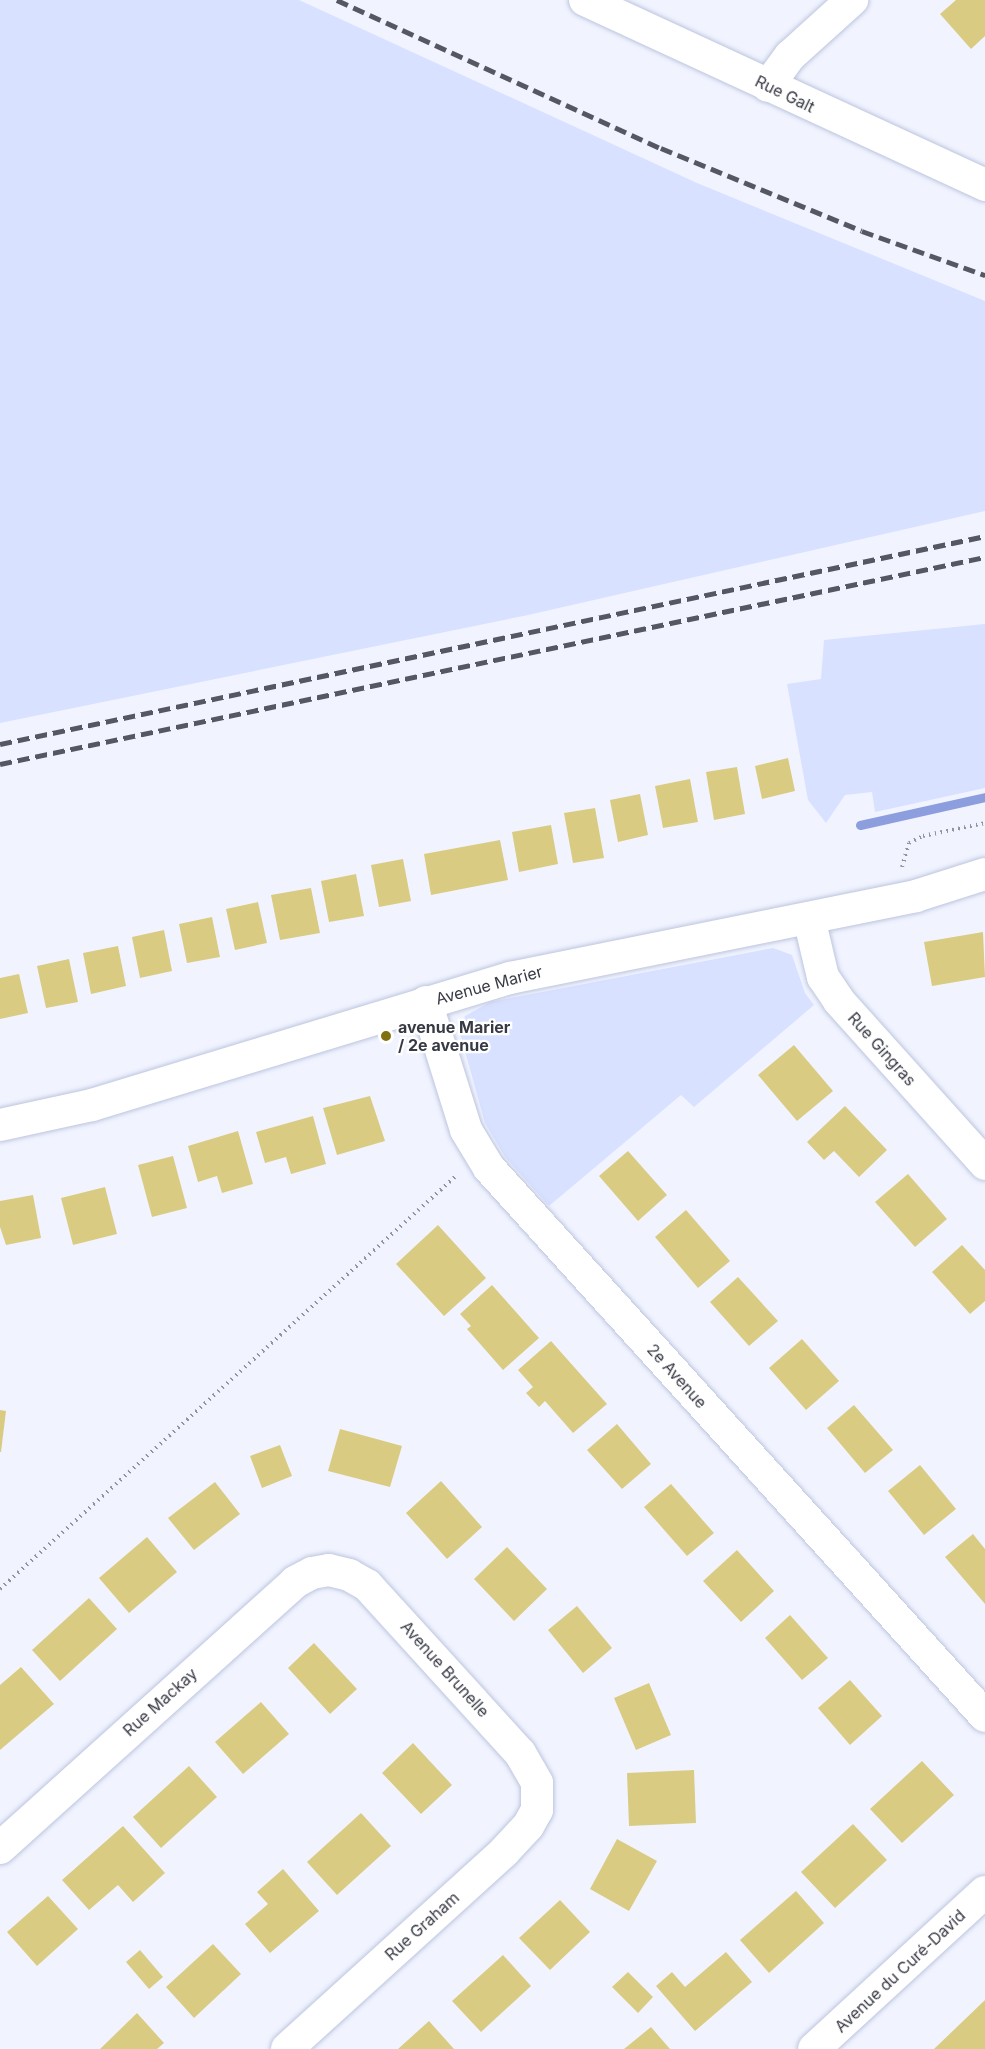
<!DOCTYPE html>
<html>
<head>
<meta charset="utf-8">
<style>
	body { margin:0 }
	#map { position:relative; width:985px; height:2049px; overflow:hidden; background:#f1f4ff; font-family:Inter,sans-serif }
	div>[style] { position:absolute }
	.green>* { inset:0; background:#d8e1ff }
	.stream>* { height:9px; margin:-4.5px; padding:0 4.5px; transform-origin:4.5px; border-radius:4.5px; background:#8c9edd }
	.building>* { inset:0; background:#dacb83 }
	.path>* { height:4px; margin-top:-2px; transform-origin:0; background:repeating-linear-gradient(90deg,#91949e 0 1.5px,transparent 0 6px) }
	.roads { filter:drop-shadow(0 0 2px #bdc5de) drop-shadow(0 0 2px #bdc5de) }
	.minor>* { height:32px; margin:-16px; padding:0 16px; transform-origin:16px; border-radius:16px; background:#fff }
	.rail>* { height:4.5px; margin-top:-2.25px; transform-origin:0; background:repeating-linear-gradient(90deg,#555862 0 12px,transparent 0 18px) }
	.dots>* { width:16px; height:16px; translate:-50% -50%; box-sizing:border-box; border:3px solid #fff; border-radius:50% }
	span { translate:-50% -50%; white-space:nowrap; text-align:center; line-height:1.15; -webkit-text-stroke:4.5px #fff; paint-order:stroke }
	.street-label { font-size:16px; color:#373a44 }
	.poi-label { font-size:16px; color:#373a44; font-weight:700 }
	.left { translate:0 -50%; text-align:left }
</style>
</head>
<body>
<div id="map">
	<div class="green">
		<div style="clip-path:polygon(0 0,299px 0,697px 183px,985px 301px,985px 511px,528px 615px,0 723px)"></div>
		<div style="clip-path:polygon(985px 624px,985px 788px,875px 812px,872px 792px,845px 795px,826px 823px,808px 800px,787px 684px,821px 679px,824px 640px)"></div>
		<div style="clip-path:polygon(773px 948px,792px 955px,805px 993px,814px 1005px,694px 1107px,681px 1095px,549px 1206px,505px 1157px,485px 1123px,460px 1033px,465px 1016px,490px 1002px)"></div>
	</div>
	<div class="stream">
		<div style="left:860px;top:825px;width:128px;rotate:-12.6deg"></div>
	</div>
	<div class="building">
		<div style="clip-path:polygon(956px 0,985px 0,985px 36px,971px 49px,940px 14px)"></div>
		<div style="clip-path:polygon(788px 758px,795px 791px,762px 799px,755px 766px)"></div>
		<div style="clip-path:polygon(737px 767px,745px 814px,714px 820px,706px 772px)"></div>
		<div style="clip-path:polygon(690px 779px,698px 822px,663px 828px,655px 786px)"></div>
		<div style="clip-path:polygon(640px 794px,648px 835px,618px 842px,610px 800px)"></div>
		<div style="clip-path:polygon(595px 808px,604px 858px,573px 863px,564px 813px)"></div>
		<div style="clip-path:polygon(551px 825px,558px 864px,519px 872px,512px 832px)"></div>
		<div style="clip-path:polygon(500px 840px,508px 880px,431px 895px,424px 854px)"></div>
		<div style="clip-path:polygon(403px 859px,411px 901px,379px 907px,371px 865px)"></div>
		<div style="clip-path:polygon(356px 874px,364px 916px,329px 922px,321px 881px)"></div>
		<div style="clip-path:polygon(311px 888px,320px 933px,280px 940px,271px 895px)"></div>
		<div style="clip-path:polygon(258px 902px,267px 943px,235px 950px,226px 909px)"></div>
		<div style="clip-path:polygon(212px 917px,220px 957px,187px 963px,179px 924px)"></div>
		<div style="clip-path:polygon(164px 930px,172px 971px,140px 978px,132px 937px)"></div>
		<div style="clip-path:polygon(983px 932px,985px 977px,932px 986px,924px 942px)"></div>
		<div style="clip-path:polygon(118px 946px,126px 986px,91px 994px,83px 953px)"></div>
		<div style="clip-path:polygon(69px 959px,78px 1002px,46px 1008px,37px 966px)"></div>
		<div style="clip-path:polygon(19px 974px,28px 1013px,0 1019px,0 978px)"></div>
		<div style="clip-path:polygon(794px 1045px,833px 1091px,797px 1121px,758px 1075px)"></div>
		<div style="clip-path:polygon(370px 1096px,385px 1141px,337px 1155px,323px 1108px)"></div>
		<div style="clip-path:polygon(845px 1106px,887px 1150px,859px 1177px,834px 1151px,824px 1160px,807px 1142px)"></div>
		<div style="clip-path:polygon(313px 1116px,326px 1164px,291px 1174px,286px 1157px,265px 1163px,256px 1132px)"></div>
		<div style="clip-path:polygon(238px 1131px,253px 1184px,222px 1193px,217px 1176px,198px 1182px,188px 1146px)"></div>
		<div style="clip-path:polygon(628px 1151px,667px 1195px,638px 1221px,599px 1176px)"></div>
		<div style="clip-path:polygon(173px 1156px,187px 1208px,152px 1217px,138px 1165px)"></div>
		<div style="clip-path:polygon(908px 1174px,947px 1219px,915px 1247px,875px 1202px)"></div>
		<div style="clip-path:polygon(105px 1187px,117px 1234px,73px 1245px,61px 1198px)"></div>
		<div style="clip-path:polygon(33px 1195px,41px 1238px,6px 1245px,0 1227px,0 1201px)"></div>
		<div style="clip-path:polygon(686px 1210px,730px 1261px,698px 1288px,655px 1237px)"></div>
		<div style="clip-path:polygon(438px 1225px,486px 1278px,444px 1316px,396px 1264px)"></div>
		<div style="clip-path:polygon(962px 1245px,985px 1270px,985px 1301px,970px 1314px,932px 1272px)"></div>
		<div style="clip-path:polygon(738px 1277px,778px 1321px,749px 1346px,710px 1302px)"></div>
		<div style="clip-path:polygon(492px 1285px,539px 1338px,503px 1370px,467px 1329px,471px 1326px,460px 1314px)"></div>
		<div style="clip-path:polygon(802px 1339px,839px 1381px,806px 1410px,769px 1368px)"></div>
		<div style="clip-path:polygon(551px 1341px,607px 1404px,573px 1433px,545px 1401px,539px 1407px,526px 1393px,533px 1387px,518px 1370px)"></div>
		<div style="clip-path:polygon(854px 1405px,893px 1450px,865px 1473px,827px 1428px)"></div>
		<div style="clip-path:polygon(0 1410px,6px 1411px,1px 1452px,0 1452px)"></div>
		<div style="clip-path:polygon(617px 1424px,651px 1464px,622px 1489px,587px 1450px)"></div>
		<div style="clip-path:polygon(340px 1429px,402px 1446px,390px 1487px,328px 1471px)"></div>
		<div style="clip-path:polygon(280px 1445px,292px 1476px,262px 1488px,250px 1456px)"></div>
		<div style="clip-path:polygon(920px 1465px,956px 1509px,924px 1535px,888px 1491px)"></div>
		<div style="clip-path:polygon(441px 1481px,482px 1527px,447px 1559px,406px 1513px)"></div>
		<div style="clip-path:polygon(215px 1482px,240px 1514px,194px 1550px,168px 1518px)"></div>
		<div style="clip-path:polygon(671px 1484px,714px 1533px,687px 1556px,644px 1507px)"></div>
		<div style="clip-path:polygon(973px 1534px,985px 1549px,985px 1604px,945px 1557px)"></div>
		<div style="clip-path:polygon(147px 1537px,177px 1572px,129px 1613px,99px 1578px)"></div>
		<div style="clip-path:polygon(507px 1547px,547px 1589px,514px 1621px,474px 1579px)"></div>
		<div style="clip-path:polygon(737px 1550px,774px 1591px,741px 1622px,703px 1581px)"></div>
		<div style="clip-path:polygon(89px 1598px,117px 1629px,60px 1681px,32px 1650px)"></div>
		<div style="clip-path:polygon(577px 1606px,612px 1648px,583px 1673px,548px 1630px)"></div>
		<div style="clip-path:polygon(790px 1615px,828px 1658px,802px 1680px,765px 1638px)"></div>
		<div style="clip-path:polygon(314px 1643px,357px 1689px,330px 1714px,288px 1668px)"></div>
		<div style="clip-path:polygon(21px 1667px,54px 1704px,0 1750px,0 1685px)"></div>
		<div style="clip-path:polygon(850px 1680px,882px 1716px,850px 1745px,818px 1708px)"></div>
		<div style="clip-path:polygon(649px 1683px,671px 1735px,636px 1750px,614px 1698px)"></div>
		<div style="clip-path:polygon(261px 1702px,289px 1734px,243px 1774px,215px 1742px)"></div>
		<div style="clip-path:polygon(413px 1743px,452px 1785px,421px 1814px,382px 1773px)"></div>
		<div style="clip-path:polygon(922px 1761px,954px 1795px,902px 1843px,870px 1809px)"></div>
		<div style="clip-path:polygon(189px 1766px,217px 1797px,161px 1848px,133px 1817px)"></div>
		<div style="clip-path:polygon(694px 1770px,696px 1823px,629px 1826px,627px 1773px)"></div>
		<div style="clip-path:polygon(361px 1813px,391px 1846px,337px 1895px,307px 1862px)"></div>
		<div style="clip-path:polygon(853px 1824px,887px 1860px,835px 1908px,801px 1872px)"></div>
		<div style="clip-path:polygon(123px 1826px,165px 1873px,133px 1902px,118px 1885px,89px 1910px,62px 1880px)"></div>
		<div style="clip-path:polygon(617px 1839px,657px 1861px,629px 1911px,590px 1889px)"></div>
		<div style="clip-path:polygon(283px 1869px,319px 1911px,270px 1953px,245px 1924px,268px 1904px,257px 1892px)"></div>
		<div style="clip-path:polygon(796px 1891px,824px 1923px,769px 1973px,740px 1940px)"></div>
		<div style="clip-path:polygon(48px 1896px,78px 1929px,37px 1966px,7px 1932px)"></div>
		<div style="clip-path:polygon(560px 1900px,590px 1932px,550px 1970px,519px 1938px)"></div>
		<div style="clip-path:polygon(213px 1944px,241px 1974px,194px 2018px,166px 1987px)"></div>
		<div style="clip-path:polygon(140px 1950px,163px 1977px,149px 1989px,126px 1962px)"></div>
		<div style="clip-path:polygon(726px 1952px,752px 1982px,695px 2031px,656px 1986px,672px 1972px,685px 1987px)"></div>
		<div style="clip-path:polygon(503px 1955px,531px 1986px,481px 2032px,452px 2001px)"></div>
		<div style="clip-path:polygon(628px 1972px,653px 1997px,638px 2013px,612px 1987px)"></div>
		<div style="clip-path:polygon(985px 2000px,985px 2049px,934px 2049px)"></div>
		<div style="clip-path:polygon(137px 2013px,164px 2043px,157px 2049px,100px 2049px)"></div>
		<div style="clip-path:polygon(429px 2021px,454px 2049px,398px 2049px)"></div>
		<div style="clip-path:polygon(651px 2027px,670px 2049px,624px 2049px)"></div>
	</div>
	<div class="path">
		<div style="left:902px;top:867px;width:25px;rotate:-74deg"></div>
		<div style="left:909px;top:843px;width:16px;rotate:-27deg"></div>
		<div style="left:923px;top:836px;width:63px;rotate:-11.8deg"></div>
		<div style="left:0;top:1589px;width:617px;rotate:-42.17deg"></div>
	</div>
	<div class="roads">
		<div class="minor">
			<div style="left:585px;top:0;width:441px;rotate:24.8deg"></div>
			<div style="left:768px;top:86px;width:37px;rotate:-54deg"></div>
			<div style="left:790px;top:56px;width:84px;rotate:-42.1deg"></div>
			<div style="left:809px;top:918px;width:61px;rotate:76.7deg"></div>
			<div style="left:823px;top:977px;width:29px;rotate:56deg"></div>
			<div style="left:839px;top:1001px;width:219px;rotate:48.1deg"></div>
			<div style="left:426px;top:1002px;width:134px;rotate:72.6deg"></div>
			<div style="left:466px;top:1130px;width:44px;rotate:58.8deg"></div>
			<div style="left:489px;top:1168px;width:739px;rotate:47.85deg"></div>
			<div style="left:0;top:1125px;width:94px;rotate:-12.3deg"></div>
			<div style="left:92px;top:1105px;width:437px;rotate:-16.9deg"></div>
			<div style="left:510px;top:978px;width:414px;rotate:-11.4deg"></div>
			<div style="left:916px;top:896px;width:72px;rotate:-17.7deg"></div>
			<div style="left:0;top:1848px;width:397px;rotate:-42deg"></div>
			<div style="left:295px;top:1582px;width:19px;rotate:-28deg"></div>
			<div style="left:312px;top:1573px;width:17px;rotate:-10deg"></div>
			<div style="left:329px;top:1570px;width:21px;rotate:14deg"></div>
			<div style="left:349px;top:1575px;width:21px;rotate:29deg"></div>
			<div style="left:367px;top:1585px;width:227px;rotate:47.7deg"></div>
			<div style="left:520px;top:1753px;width:34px;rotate:60deg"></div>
			<div style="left:537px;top:1783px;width:27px;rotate:90deg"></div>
			<div style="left:537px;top:1810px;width:18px;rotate:119deg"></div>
			<div style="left:528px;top:1826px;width:35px;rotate:133deg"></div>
			<div style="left:504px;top:1852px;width:293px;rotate:137.8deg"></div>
			<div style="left:814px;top:2049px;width:232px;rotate:-42.6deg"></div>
		</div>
	</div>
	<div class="rail">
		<div style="left:337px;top:0;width:356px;rotate:24.6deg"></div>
		<div style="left:661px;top:148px;width:217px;rotate:22.4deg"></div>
		<div style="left:862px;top:231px;width:131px;rotate:19.7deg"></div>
		<div style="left:0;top:744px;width:1007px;rotate:-11.92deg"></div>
		<div style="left:0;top:764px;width:1007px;rotate:-11.87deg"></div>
	</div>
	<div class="dots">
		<div style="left:386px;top:1036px;background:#817010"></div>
	</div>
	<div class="street-label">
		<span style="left:785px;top:94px;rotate:26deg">Rue Galt</span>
		<span style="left:489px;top:985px;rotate:-15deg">Avenue Marier</span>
		<span style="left:882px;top:1049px;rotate:48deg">Rue Gingras</span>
		<span style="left:677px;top:1376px;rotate:48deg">2e Avenue</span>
		<span style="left:445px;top:1669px;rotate:48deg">Avenue Brunelle</span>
		<span style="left:160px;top:1702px;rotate:-42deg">Rue Mackay</span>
		<span style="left:422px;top:1926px;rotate:-42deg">Rue Graham</span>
		<span style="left:900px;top:1971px;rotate:-43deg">Avenue du Curé-David</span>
	</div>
	<div class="poi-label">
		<span class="left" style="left:398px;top:1036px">avenue Marier<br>/ 2e avenue</span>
	</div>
</div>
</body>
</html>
